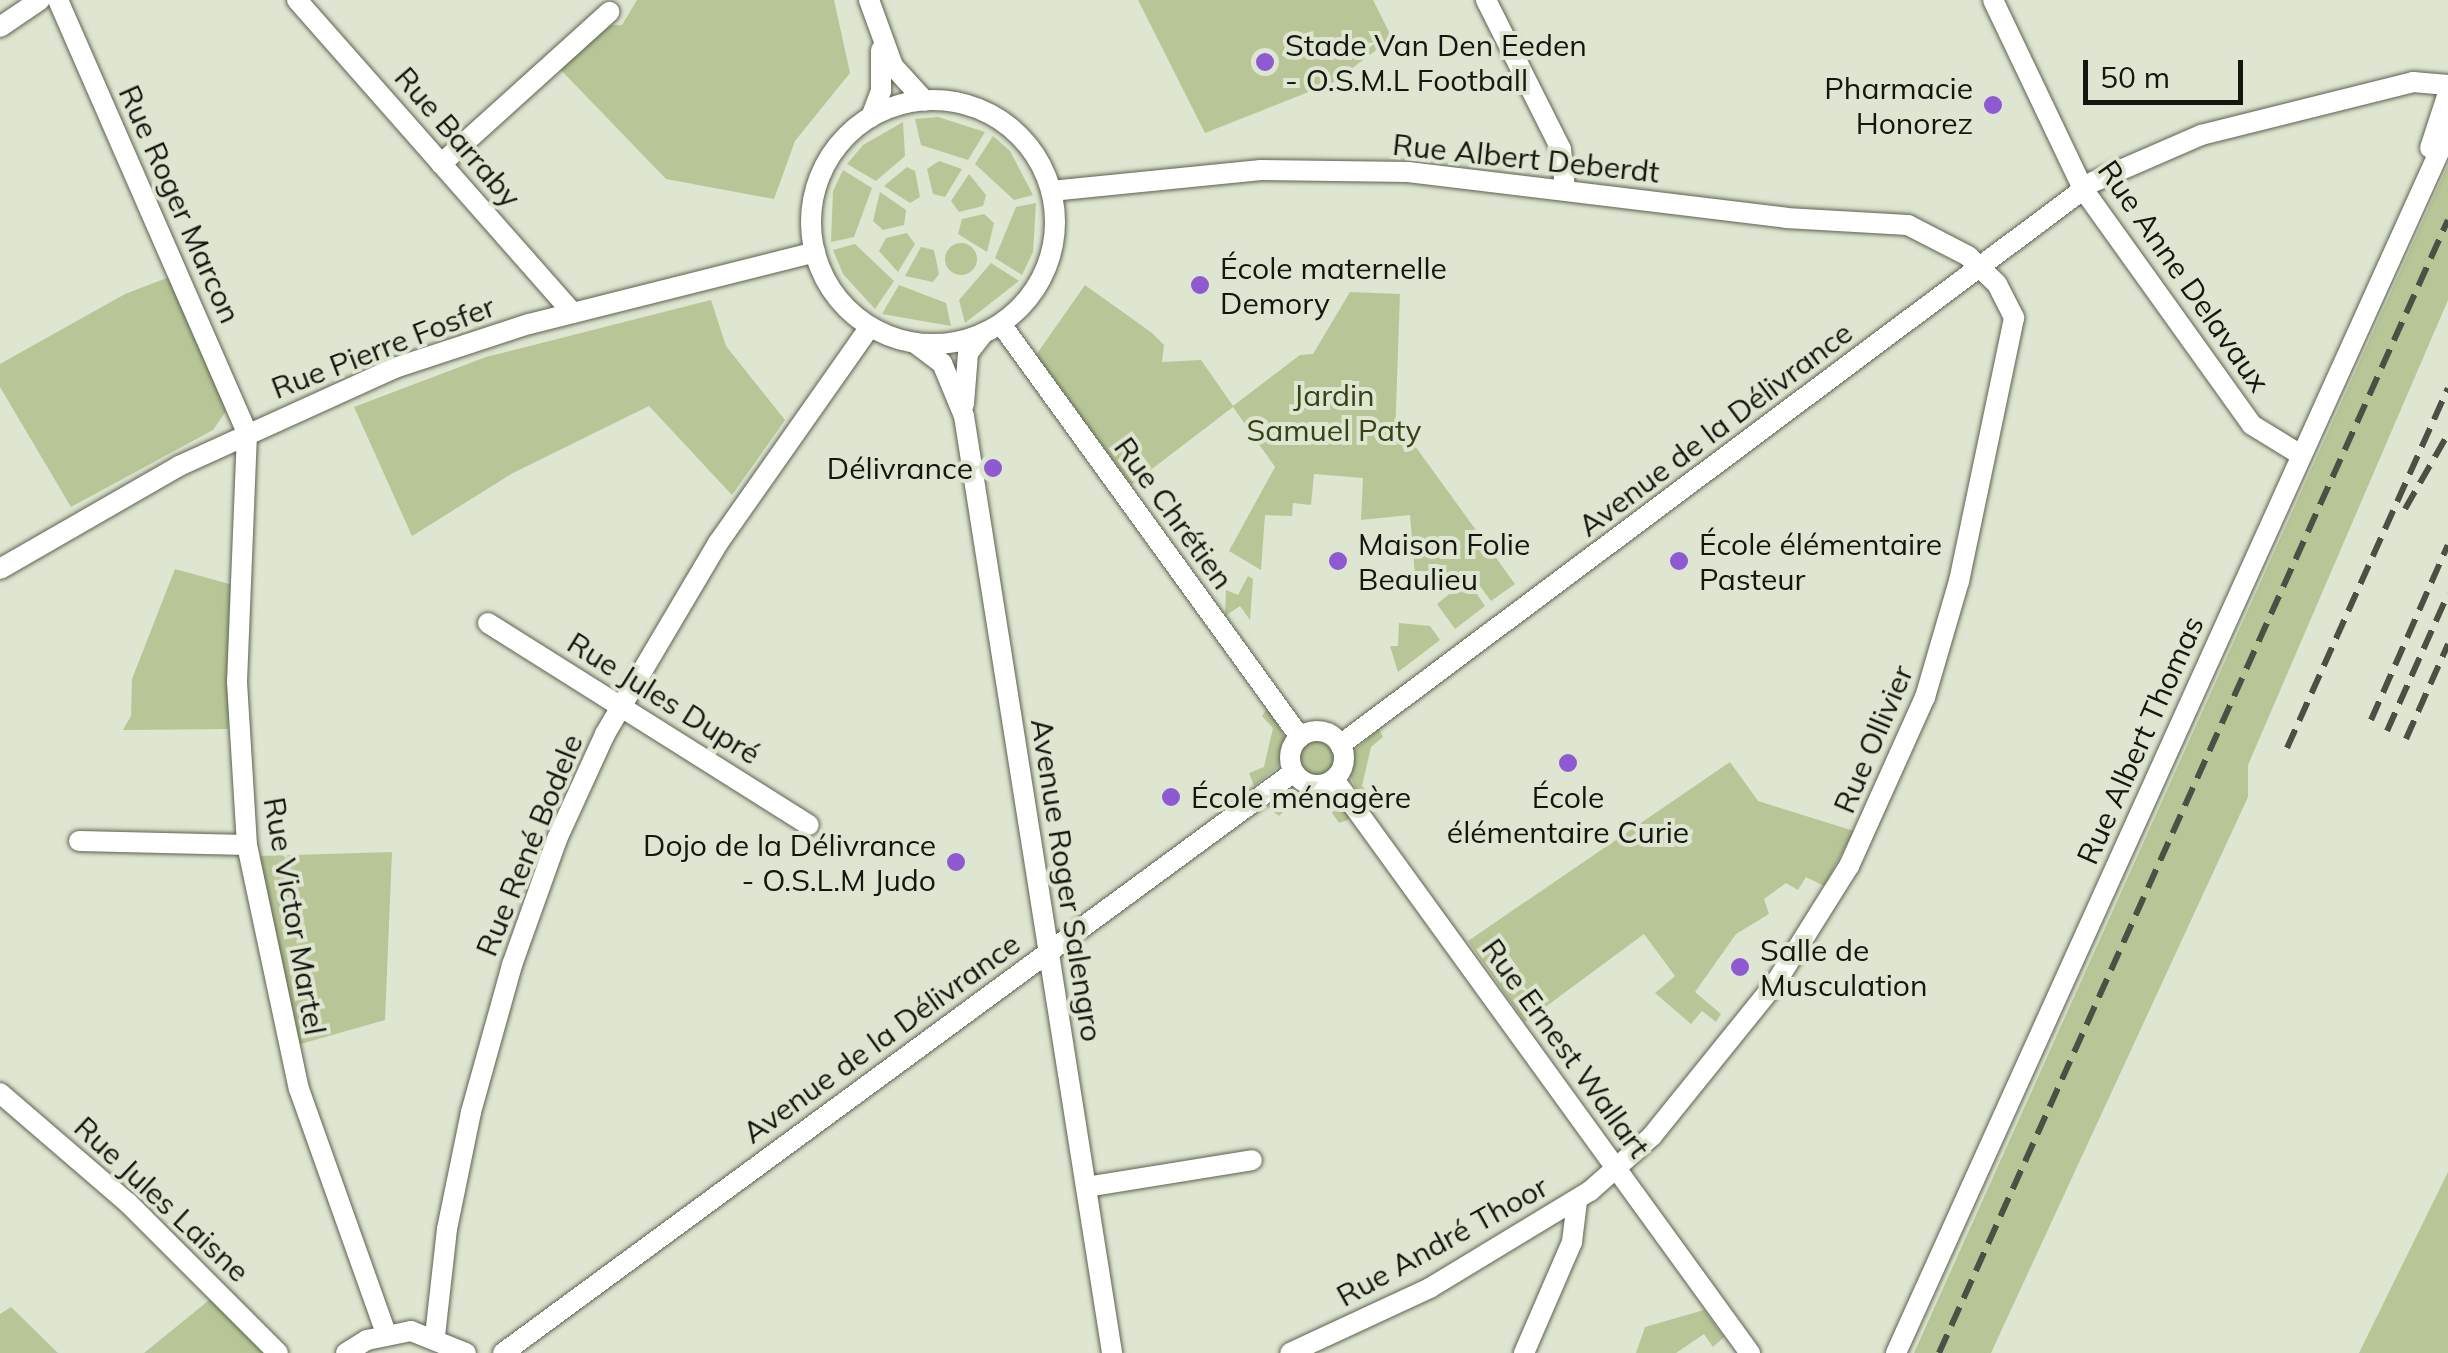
<!DOCTYPE html>
<html>
<head>
<meta charset="utf-8">
<style>
	body { margin:0 }
	#map { position:relative; width:2448px; height:1353px; overflow:hidden; background:#dee5d0; font-family:Mulish,sans-serif }
	div>[style] { position:absolute }
	.green>* { inset:0; background:#b8c697 }
	.round { border-radius:50% }
	.roads { filter:drop-shadow(0 0 2px #5d6250) drop-shadow(0 0 2px #5d6250) }
	.minor>* { height:20px; margin:-10px; padding:0 10px; transform-origin:10px; border-radius:10px; background:#fff }
	.minor>.ring { margin:-10px; padding:0; box-sizing:content-box; background:none; border:20px solid #fff; border-radius:50% }
	.rail>* { height:6px; margin-top:-3px; transform-origin:0; background:repeating-linear-gradient(90deg,#4c4f44 0 20px,transparent 0 30px) }
	.dots>* { width:28px; height:28px; translate:-50% -50%; box-sizing:border-box; border:5px solid #dee5d0; border-radius:50% }
	span { translate:-50% -50%; white-space:nowrap; text-align:center; line-height:1.15; -webkit-text-stroke:8px #dee5d0; paint-order:stroke }
	.poi-label { font-size:30px; color:#14160f }
	.left { translate:0 -50%; text-align:left }
	.right { translate:-100% -50%; text-align:right }
	.street-label { font-size:30px; color:#14160f }
	.park-label { font-size:30px; color:#374215 }
	.scale { position:absolute; left:2083px; top:60px; width:160px; height:45px; box-sizing:border-box; border:5px solid #14160f; border-top:0; padding-left:12px; font-size:30px; line-height:35px; white-space:nowrap; color:#14160f; -webkit-text-stroke:8px #dee5d0; paint-order:stroke }
</style>
</head>
<body>
<div id="map">
	<div class="green">
		<div style="clip-path:polygon(637px 0,834px 0,850px 73px,795px 141px,774px 199px,666px 179px,557px 66px,603px 25px,622px 25px)"></div>
		<div style="clip-path:polygon(1138px 0,1373px 0,1392px 38px,1334px 82px,1205px 133px)"></div>
		<div style="clip-path:polygon(938px 117px,985px 132px,968px 160px,921px 145px,915px 119px)"></div>
		<div style="clip-path:polygon(903px 122px,905px 156px,876px 181px,847px 164px,863px 145px)"></div>
		<div style="clip-path:polygon(993px 136px,1010px 151px,1033px 195px,1014px 200px,975px 164px)"></div>
		<div style="clip-path:polygon(939px 161px,962px 169px,945px 197px,933px 194px,927px 169px)"></div>
		<div style="clip-path:polygon(2448px 165px,2448px 300px,2248px 765px,2248px 797px,1991px 1353px,1914px 1353px)"></div>
		<div style="clip-path:polygon(907px 167px,915px 171px,920px 197px,910px 203px,884px 186px)"></div>
		<div style="clip-path:polygon(843px 170px,872px 188px,854px 237px,831px 242px,833px 191px)"></div>
		<div style="clip-path:polygon(969px 174px,986px 195px,983px 206px,959px 212px,951px 201px)"></div>
		<div style="clip-path:polygon(880px 192px,906px 210px,904px 225px,883px 230px,873px 221px)"></div>
		<div style="clip-path:polygon(1036px 203px,1033px 252px,1022px 275px,995px 258px,1016px 207px)"></div>
		<div style="clip-path:polygon(984px 214px,994px 223px,987px 252px,958px 234px,962px 219px)"></div>
		<div style="clip-path:polygon(907px 233px,915px 244px,898px 272px,879px 251px,886px 238px)"></div>
		<div class="round" style="left:945px;top:243px;width:32px;height:32px"></div>
		<div style="clip-path:polygon(855px 244px,894px 281px,875px 309px,843px 274px,833px 250px)"></div>
		<div style="clip-path:polygon(921px 247px,934px 250px,939px 274px,933px 282px,905px 276px)"></div>
		<div style="clip-path:polygon(991px 263px,1019px 281px,965px 323px,959px 300px)"></div>
		<div style="clip-path:polygon(172px 276px,228px 408px,213px 430px,71px 507px,0 387px,0 364px,125px 294px)"></div>
		<div style="clip-path:polygon(899px 285px,946px 303px,951px 326px,882px 314px)"></div>
		<div style="clip-path:polygon(1085px 285px,1152px 333px,1164px 345px,1162px 362px,1201px 360px,1233px 406px,1300px 355px,1313px 354px,1350px 292px,1400px 294px,1395px 437px,1407px 452px,1415px 446px,1515px 584px,1491px 601px,1474px 578px,1468px 581px,1485px 606px,1455px 629px,1437px 604px,1458px 587px,1453px 581px,1441px 590px,1416px 587px,1410px 515px,1361px 520px,1363px 478px,1314px 474px,1311px 505px,1293px 503px,1292px 516px,1265px 515px,1261px 570px,1229px 551px,1275px 467px,1233px 407px,1131px 485px,1036px 355px)"></div>
		<div style="clip-path:polygon(711px 300px,726px 346px,785px 420px,732px 495px,649px 406px,513px 473px,412px 536px,354px 407px,486px 357px)"></div>
		<div style="clip-path:polygon(175px 569px,233px 585px,228px 729px,123px 730px,131px 716px,132px 679px)"></div>
		<div style="clip-path:polygon(1248px 576px,1253px 579px,1250px 620px,1240px 606px,1225px 616px,1226px 590px,1238px 595px)"></div>
		<div style="clip-path:polygon(1399px 623px,1430px 626px,1440px 640px,1398px 672px,1390px 646px,1398px 646px)"></div>
		<div style="clip-path:polygon(1268px 707px,1286px 740px,1279px 766px,1254px 786px,1249px 773px,1264px 767px,1273px 728px,1262px 716px)"></div>
		<div style="clip-path:polygon(1379px 729px,1383px 737px,1371px 747px,1362px 786px,1374px 797px,1366px 808px,1349px 774px,1354px 751px)"></div>
		<div class="round" style="left:1297px;top:738px;width:38px;height:38px"></div>
		<div style="clip-path:polygon(1730px 762px,1758px 801px,1854px 831px,1824px 886px,1806px 877px,1798px 890px,1786px 883px,1764px 899px,1769px 914px,1736px 934px,1695px 992px,1721px 1014px,1716px 1022px,1702px 1011px,1691px 1024px,1655px 993px,1675px 976px,1644px 934px,1525px 1022px,1468px 941px)"></div>
		<div style="clip-path:polygon(1293px 791px,1331px 794px,1353px 818px,1339px 823px,1330px 810px,1290px 805px,1279px 816px,1268px 807px)"></div>
		<div style="clip-path:polygon(392px 852px,385px 1020px,297px 1045px,259px 856px)"></div>
		<div style="clip-path:polygon(2448px 1172px,2448px 1353px,2359px 1353px)"></div>
		<div style="clip-path:polygon(213px 1297px,265px 1353px,144px 1353px)"></div>
		<div style="clip-path:polygon(11px 1307px,58px 1353px,0 1353px,0 1314px)"></div>
		<div style="clip-path:polygon(1704px 1310px,1724px 1337px,1713px 1347px,1704px 1334px,1676px 1353px,1636px 1353px,1645px 1327px)"></div>
	</div>
	<div class="roads">
		<div class="minor">
			<div style="left:58px;top:0;width:472px;rotate:66.4deg"></div>
			<div style="left:247px;top:433px;width:249px;rotate:92.3deg"></div>
			<div style="left:237px;top:682px;width:163px;rotate:86.5deg"></div>
			<div style="left:247px;top:845px;width:249px;rotate:78deg"></div>
			<div style="left:299px;top:1089px;width:260px;rotate:70.4deg"></div>
			<div style="left:297px;top:0;width:417px;rotate:48.6deg"></div>
			<div style="left:869px;top:0;width:70px;rotate:70deg"></div>
			<div style="left:893px;top:66px;width:47px;rotate:47.6deg"></div>
			<div style="left:1486px;top:0;width:167px;rotate:63.3deg"></div>
			<div style="left:1561px;top:149px;width:40px;rotate:84.3deg"></div>
			<div style="left:1993px;top:0;width:209px;rotate:64.5deg"></div>
			<div style="left:2083px;top:189px;width:290px;rotate:54.4deg"></div>
			<div style="left:2252px;top:425px;width:57px;rotate:31.5deg"></div>
			<div style="left:0;top:27px;width:48px;rotate:-34deg"></div>
			<div class="ring" style="left:811px;top:100px;width:224px;height:224px"></div>
			<div style="left:871px;top:117px;width:28px;rotate:-69deg"></div>
			<div style="left:881px;top:91px;width:41px;rotate:-90deg"></div>
			<div style="left:2430px;top:148px;width:58px;rotate:-71.9deg"></div>
			<div style="left:441px;top:164px;width:227px;rotate:-42.1deg"></div>
			<div style="left:1051px;top:191px;width:211px;rotate:-5.7deg"></div>
			<div style="left:1261px;top:170px;width:147px;rotate:0.8deg"></div>
			<div style="left:1408px;top:172px;width:381px;rotate:6.9deg"></div>
			<div style="left:1786px;top:218px;width:122px;rotate:3.3deg"></div>
			<div style="left:1908px;top:225px;width:68px;rotate:27.3deg"></div>
			<div style="left:1968px;top:256px;width:40px;rotate:44deg"></div>
			<div style="left:1997px;top:284px;width:38px;rotate:63deg"></div>
			<div style="left:2014px;top:318px;width:269px;rotate:101.8deg"></div>
			<div style="left:1959px;top:581px;width:121px;rotate:106.3deg"></div>
			<div style="left:1925px;top:697px;width:185px;rotate:114.2deg"></div>
			<div style="left:1849px;top:866px;width:136px;rotate:122.1deg"></div>
			<div style="left:1777px;top:981px;width:199px;rotate:128.9deg"></div>
			<div style="left:1652px;top:1136px;width:83px;rotate:138.4deg"></div>
			<div style="left:1590px;top:1191px;width:187px;rotate:148.8deg"></div>
			<div style="left:1430px;top:1288px;width:154px;rotate:155.1deg"></div>
			<div style="left:1001px;top:324px;width:510px;rotate:54.1deg"></div>
			<div style="left:915px;top:343px;width:34px;rotate:37deg"></div>
			<div style="left:942px;top:363px;width:57px;rotate:67.5deg"></div>
			<div style="left:964px;top:416px;width:949px;rotate:81.02deg"></div>
			<div style="left:964px;top:404px;width:51px;rotate:-85.5deg"></div>
			<div style="left:968px;top:353px;width:24px;rotate:-52deg"></div>
			<div style="left:0;top:569px;width:207px;rotate:-29.9deg"></div>
			<div style="left:179px;top:466px;width:237px;rotate:-24.4deg"></div>
			<div style="left:395px;top:368px;width:141px;rotate:-18.2deg"></div>
			<div style="left:529px;top:324px;width:295px;rotate:-14.1deg"></div>
			<div style="left:488px;top:623px;width:379px;rotate:32.2deg"></div>
			<div class="ring" style="left:1290px;top:731px;width:34px;height:34px"></div>
			<div style="left:1340px;top:745px;width:940px;rotate:-36.78deg"></div>
			<div style="left:2093px;top:182px;width:118px;rotate:-23.5deg"></div>
			<div style="left:2201px;top:135px;width:219px;rotate:-14deg"></div>
			<div style="left:2413px;top:82px;width:35px;rotate:5deg"></div>
			<div style="left:1334px;top:779px;width:709px;rotate:54.07deg"></div>
			<div style="left:79px;top:841px;width:168px;rotate:1.4deg"></div>
			<div style="left:0;top:1093px;width:169px;rotate:40.7deg"></div>
			<div style="left:128px;top:1203px;width:212px;rotate:45deg"></div>
			<div style="left:1086px;top:1187px;width:168px;rotate:-9.2deg"></div>
			<div style="left:435px;top:1336px;width:108px;rotate:-83.6deg"></div>
			<div style="left:447px;top:1229px;width:119px;rotate:-78.4deg"></div>
			<div style="left:471px;top:1112px;width:153px;rotate:-74.4deg"></div>
			<div style="left:512px;top:965px;width:134px;rotate:-70.3deg"></div>
			<div style="left:557px;top:839px;width:115px;rotate:-65.4deg"></div>
			<div style="left:605px;top:734px;width:222px;rotate:-59.4deg"></div>
			<div style="left:718px;top:543px;width:264px;rotate:-54.9deg"></div>
			<div style="left:346px;top:1353px;width:25px;rotate:-32deg"></div>
			<div style="left:367px;top:1340px;width:45px;rotate:-11.6deg"></div>
			<div style="left:411px;top:1331px;width:59px;rotate:21.8deg"></div>
			<div style="left:503px;top:1353px;width:981px;rotate:-36.3deg"></div>
			<div style="left:1524px;top:1353px;width:121px;rotate:-66.6deg"></div>
			<div style="left:1572px;top:1242px;width:41px;rotate:-83deg"></div>
			<div style="left:1896px;top:1353px;width:1340px;rotate:-65.67deg"></div>
		</div>
	</div>
	<div class="rail">
		<div style="left:2405px;top:509px;width:86px;rotate:-60.2deg"></div>
		<div style="left:2371px;top:720px;width:191px;rotate:-66.3deg"></div>
		<div style="left:2387px;top:731px;width:150px;rotate:-66deg"></div>
		<div style="left:2406px;top:739px;width:104px;rotate:-66.1deg"></div>
		<div style="left:2287px;top:748px;width:394px;rotate:-65.9deg"></div>
		<div style="left:1939px;top:1353px;width:1242px;rotate:-65.81deg"></div>
	</div>
	<div class="dots">
		<div style="left:1265px;top:62px;background:#8e5ad2"></div>
		<div style="left:1993px;top:105px;background:#8e5ad2"></div>
		<div style="left:1200px;top:285px;background:#8e5ad2"></div>
		<div style="left:993px;top:468px;background:#8e5ad2"></div>
		<div style="left:1338px;top:561px;background:#8e5ad2"></div>
		<div style="left:1679px;top:561px;background:#8e5ad2"></div>
		<div style="left:1568px;top:763px;background:#8e5ad2"></div>
		<div style="left:1171px;top:797px;background:#8e5ad2"></div>
		<div style="left:956px;top:862px;background:#8e5ad2"></div>
		<div style="left:1740px;top:967px;background:#8e5ad2"></div>
	</div>
	<div class="poi-label">
		<span class="left" style="left:1285px;top:62px">Stade Van Den Eeden<br>- O.S.M.L Football</span>
		<span class="right" style="left:1973px;top:105px">Pharmacie<br>Honorez</span>
		<span class="left" style="left:1220px;top:285px">École maternelle<br>Demory</span>
		<span class="right" style="left:973px;top:468px">Délivrance</span>
		<span class="left" style="left:1358px;top:561px">Maison Folie<br>Beaulieu</span>
		<span class="left" style="left:1699px;top:561px">École élémentaire<br>Pasteur</span>
		<span class="left" style="left:1191px;top:797px">École ménagère</span>
		<span style="left:1568px;top:814px">École<br>élémentaire Curie</span>
		<span class="right" style="left:936px;top:862px">Dojo de la Délivrance<br>- O.S.L.M Judo</span>
		<span class="left" style="left:1760px;top:967px">Salle de<br>Musculation</span>
	</div>
	<div class="street-label">
		<span style="left:458px;top:137px;rotate:49deg">Rue Barraby</span>
		<span style="left:1526px;top:158px;rotate:6deg">Rue Albert Deberdt</span>
		<span style="left:180px;top:204px;rotate:66deg">Rue Roger Marcon</span>
		<span style="left:2184px;top:276px;rotate:55deg">Rue Anne Delavaux</span>
		<span style="left:383px;top:347px;rotate:-21deg">Rue Pierre Fosfer</span>
		<span style="left:1715px;top:429px;rotate:-37deg">Avenue de la Délivrance</span>
		<span style="left:1174px;top:513px;rotate:54deg">Rue Chrétien</span>
		<span style="left:664px;top:698px;rotate:32deg">Rue Jules Dupré</span>
		<span style="left:1873px;top:739px;rotate:-67deg">Rue Ollivier</span>
		<span style="left:2140px;top:740px;rotate:-66deg">Rue Albert Thomas</span>
		<span style="left:529px;top:845px;rotate:-68deg">Rue René Bodele</span>
		<span style="left:1067px;top:880px;rotate:81deg">Avenue Roger Salengro</span>
		<span style="left:295px;top:916px;rotate:80deg">Rue Victor Martel</span>
		<span style="left:881px;top:1038px;rotate:-36deg">Avenue de la Délivrance</span>
		<span style="left:1566px;top:1048px;rotate:54deg">Rue Ernest Wallart</span>
		<span style="left:162px;top:1199px;rotate:43deg">Rue Jules Laisne</span>
		<span style="left:1442px;top:1241px;rotate:-29deg">Rue André Thoor</span>
	</div>
	<div class="park-label">
		<span style="left:1334px;top:412px">Jardin<br>Samuel Paty</span>
	</div>
	<div class="scale">50 m</div>
</div>
</body>
</html>
